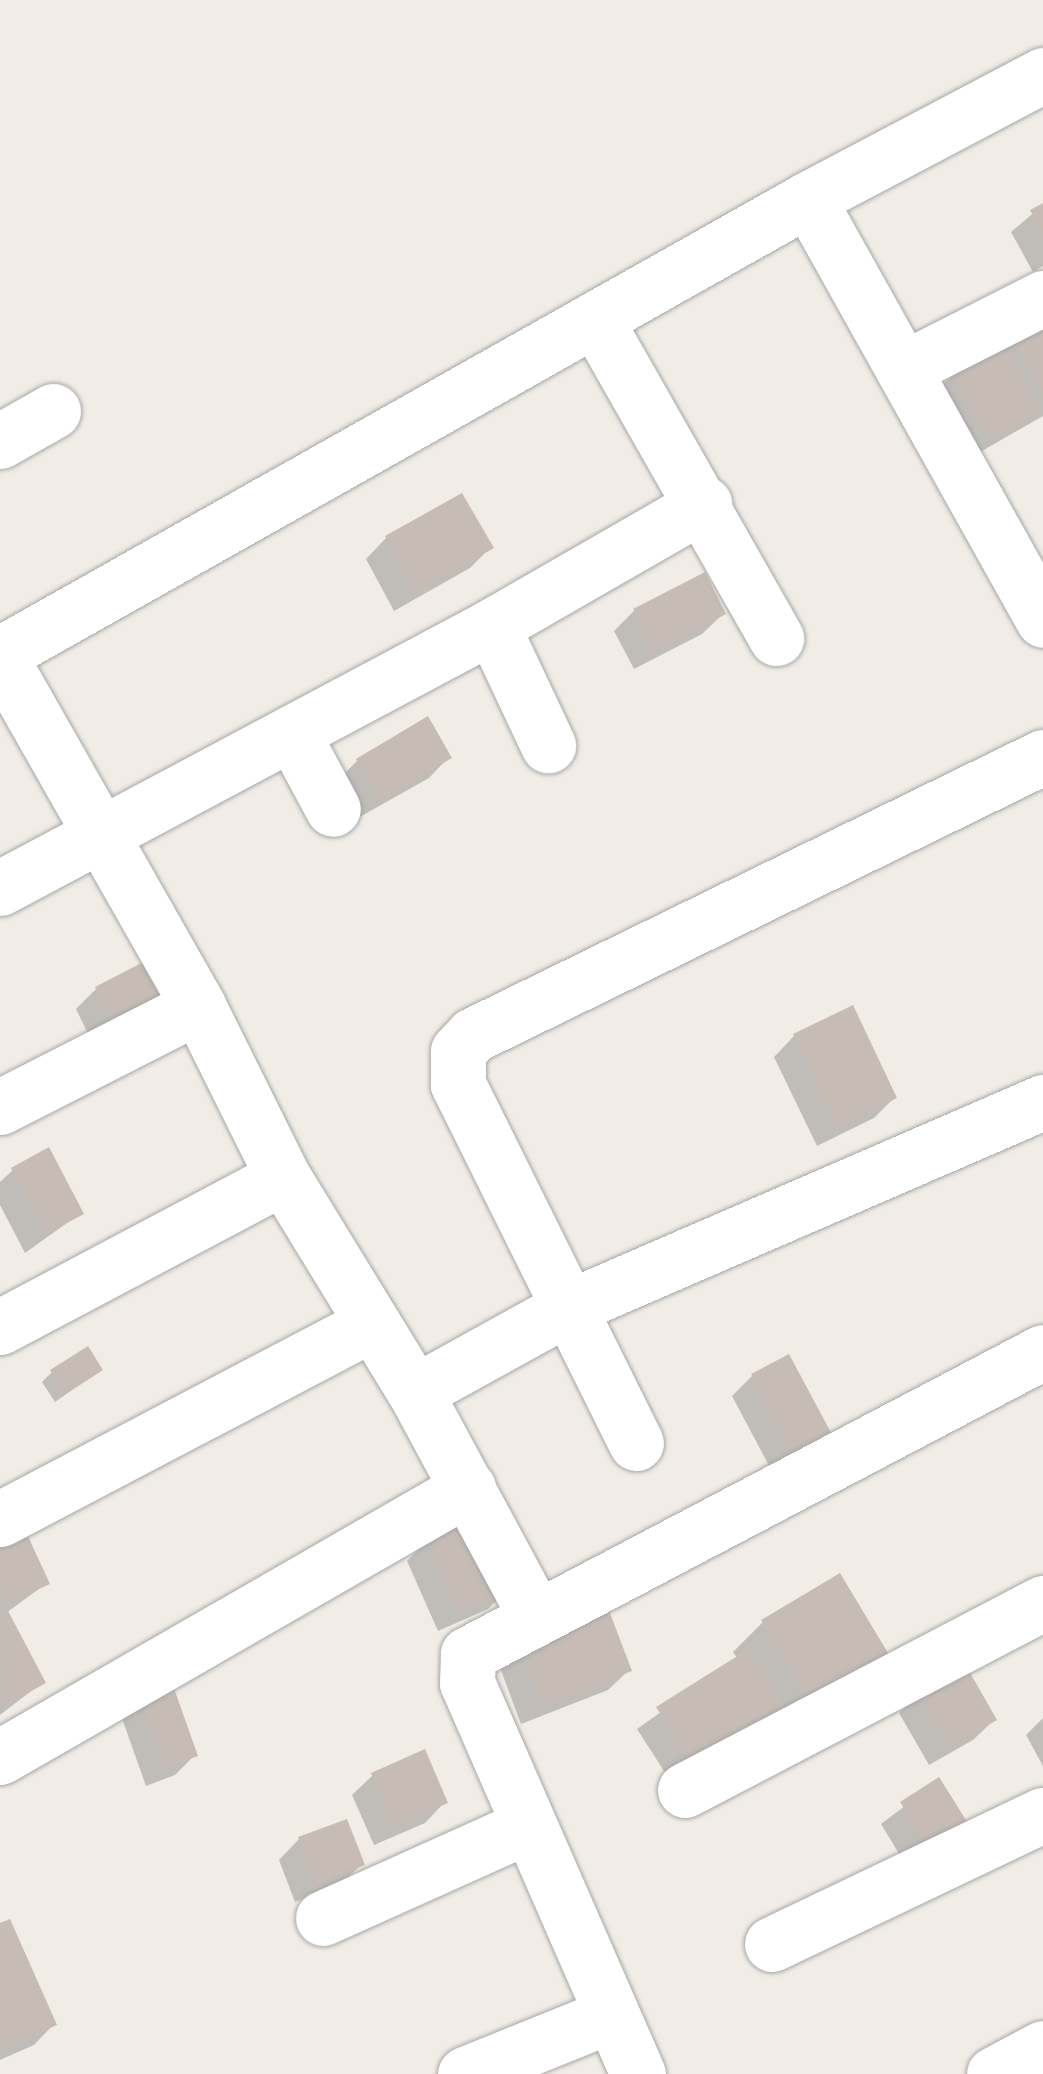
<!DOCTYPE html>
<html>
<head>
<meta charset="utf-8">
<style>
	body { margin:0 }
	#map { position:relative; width:1043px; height:2074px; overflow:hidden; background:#f1ede6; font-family:Barlow,sans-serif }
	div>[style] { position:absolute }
	.shadow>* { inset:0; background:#0003 }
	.building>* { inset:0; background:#c6bcb5 }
	.roads { filter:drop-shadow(0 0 2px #a7a7a7) drop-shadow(0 0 2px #a7a7a7) }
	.minor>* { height:55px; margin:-27.5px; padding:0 27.5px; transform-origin:27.5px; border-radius:27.5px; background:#fff }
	span { translate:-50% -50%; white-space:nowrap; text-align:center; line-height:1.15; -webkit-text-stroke:9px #fff; paint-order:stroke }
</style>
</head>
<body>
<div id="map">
	<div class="shadow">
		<div style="clip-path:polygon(1043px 205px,1043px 266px,1033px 272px,1011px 232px)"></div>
		<div style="clip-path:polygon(1043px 322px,1043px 416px,968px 459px,933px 394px,954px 374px)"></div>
		<div style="clip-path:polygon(386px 538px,490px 548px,470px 568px,394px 611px,366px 559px)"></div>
		<div style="clip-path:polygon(634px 611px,723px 614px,702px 634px,634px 669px,614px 631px)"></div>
		<div style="clip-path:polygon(449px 757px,429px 778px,358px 818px,337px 781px,357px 761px)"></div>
		<div style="clip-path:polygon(96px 989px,168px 996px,93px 1044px,76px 1009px)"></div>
		<div style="clip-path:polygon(852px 1008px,894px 1098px,874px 1118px,817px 1146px,774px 1057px,794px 1036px)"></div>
		<div style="clip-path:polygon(13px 1170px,81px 1213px,25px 1253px,0 1205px,0 1182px)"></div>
		<div style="clip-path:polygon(100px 1370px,55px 1402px,42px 1382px,52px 1372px)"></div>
		<div style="clip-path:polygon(752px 1376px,832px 1440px,776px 1479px,732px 1396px)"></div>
		<div style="clip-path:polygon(0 1532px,47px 1583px,6px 1613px,43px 1682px,0 1715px)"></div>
		<div style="clip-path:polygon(428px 1540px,509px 1589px,488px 1609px,438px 1631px,407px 1561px)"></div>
		<div style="clip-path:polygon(763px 1622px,891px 1662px,673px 1785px,637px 1729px,737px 1658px,733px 1652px)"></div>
		<div style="clip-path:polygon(519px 1645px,629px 1670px,608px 1690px,521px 1724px,499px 1665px)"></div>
		<div style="clip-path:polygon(139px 1690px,195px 1755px,175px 1775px,146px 1786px,119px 1710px)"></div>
		<div style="clip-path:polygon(920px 1692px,994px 1720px,973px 1740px,929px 1765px,899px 1713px)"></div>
		<div style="clip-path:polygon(1043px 1718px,1043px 1766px,1026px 1735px)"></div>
		<div style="clip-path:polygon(373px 1775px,445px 1802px,425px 1823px,374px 1845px,352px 1795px)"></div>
		<div style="clip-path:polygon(938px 1781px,973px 1835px,915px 1880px,881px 1824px)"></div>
		<div style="clip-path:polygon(299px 1839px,362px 1864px,341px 1884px,295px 1902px,279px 1860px)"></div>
		<div style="clip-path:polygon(0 1926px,54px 2024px,34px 2045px,0 2060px)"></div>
	</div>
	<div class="building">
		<div style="clip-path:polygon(1043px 203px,1043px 234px,1030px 210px)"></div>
		<div style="clip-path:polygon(1043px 319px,1043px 395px,1012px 336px)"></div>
		<div style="clip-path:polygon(1005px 343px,1042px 411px,989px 440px,952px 372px)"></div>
		<div style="clip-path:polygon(462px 493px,494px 548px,415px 592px,385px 536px)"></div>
		<div style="clip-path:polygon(705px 572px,726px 614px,654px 651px,633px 609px)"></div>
		<div style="clip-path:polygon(428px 716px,452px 758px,380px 800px,356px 759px)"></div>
		<div style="clip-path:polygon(151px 958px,171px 996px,114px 1026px,95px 987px)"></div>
		<div style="clip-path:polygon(853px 1005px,897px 1098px,838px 1127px,793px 1034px)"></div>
		<div style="clip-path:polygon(49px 1147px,84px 1214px,46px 1234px,11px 1168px)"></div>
		<div style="clip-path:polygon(88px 1346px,103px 1370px,66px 1394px,50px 1370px)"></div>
		<div style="clip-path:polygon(789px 1354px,835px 1440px,797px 1461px,751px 1374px)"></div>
		<div style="clip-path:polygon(480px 1515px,511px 1590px,458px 1613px,427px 1538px)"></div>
		<div style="clip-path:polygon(20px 1519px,50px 1584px,9px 1603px,0 1583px,0 1529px)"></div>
		<div style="clip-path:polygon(840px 1573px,894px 1663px,815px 1710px,761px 1620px)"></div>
		<div style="clip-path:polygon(608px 1608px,632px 1671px,542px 1705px,518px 1643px)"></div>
		<div style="clip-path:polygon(7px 1609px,46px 1683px,4px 1706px,0 1613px)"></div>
		<div style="clip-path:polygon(747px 1650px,785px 1710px,694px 1767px,656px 1707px)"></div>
		<div style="clip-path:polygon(965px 1664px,997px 1720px,950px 1746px,918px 1690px)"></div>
		<div style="clip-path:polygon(170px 1677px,198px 1756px,167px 1767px,138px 1688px)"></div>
		<div style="clip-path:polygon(425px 1749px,448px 1803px,394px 1826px,371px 1773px)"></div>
		<div style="clip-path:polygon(939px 1777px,976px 1836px,937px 1861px,900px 1802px)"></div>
		<div style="clip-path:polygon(347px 1819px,365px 1865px,315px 1884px,298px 1837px)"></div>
		<div style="clip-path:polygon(10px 1919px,57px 2025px,6px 2047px,0 2033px,0 1923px)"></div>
	</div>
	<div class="roads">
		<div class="minor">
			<div style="left:808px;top:199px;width:482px;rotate:60.8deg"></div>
			<div style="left:595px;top:319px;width:367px;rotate:60.4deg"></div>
			<div style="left:903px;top:369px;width:157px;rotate:-26.9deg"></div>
			<div style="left:0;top:441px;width:61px;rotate:-29.5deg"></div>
			<div style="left:492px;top:626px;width:132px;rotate:64.8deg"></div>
			<div style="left:0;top:654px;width:927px;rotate:-29.38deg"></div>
			<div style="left:808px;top:199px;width:266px;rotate:-27.8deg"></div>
			<div style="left:0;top:657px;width:401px;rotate:60.4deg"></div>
			<div style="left:198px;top:1006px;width:191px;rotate:63.6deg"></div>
			<div style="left:283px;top:1177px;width:252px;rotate:58.5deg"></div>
			<div style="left:415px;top:1392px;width:255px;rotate:61.7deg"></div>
			<div style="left:292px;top:733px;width:86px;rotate:61.7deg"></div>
			<div style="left:0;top:888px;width:557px;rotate:-28.04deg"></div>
			<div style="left:492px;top:626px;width:245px;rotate:-29.9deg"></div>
			<div style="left:0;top:1107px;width:222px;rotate:-27deg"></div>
			<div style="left:0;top:1327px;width:320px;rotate:-27.9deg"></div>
			<div style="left:415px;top:1392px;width:174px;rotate:-28.9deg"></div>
			<div style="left:567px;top:1308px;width:519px;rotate:-23.4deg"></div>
			<div style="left:636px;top:1443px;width:401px;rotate:-116.4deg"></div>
			<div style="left:458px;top:1084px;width:33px;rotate:-90deg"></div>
			<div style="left:458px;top:1051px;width:22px;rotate:-47deg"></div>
			<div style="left:473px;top:1035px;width:634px;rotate:-26deg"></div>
			<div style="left:0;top:1519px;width:419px;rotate:-27.7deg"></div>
			<div style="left:0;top:1757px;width:540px;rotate:-29.89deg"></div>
			<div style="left:685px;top:1790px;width:404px;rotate:-27.6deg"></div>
			<div style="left:323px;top:1918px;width:225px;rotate:-24.2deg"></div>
			<div style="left:772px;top:1944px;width:300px;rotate:-25.5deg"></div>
			<div style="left:465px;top:2074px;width:157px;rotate:-22deg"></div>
			<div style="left:638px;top:2074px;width:427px;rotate:-113.6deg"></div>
			<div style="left:467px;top:1683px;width:29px;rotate:-88deg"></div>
			<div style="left:468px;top:1654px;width:649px;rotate:-27.71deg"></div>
			<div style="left:994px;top:2074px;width:55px;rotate:-28deg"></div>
		</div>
	</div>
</div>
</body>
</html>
